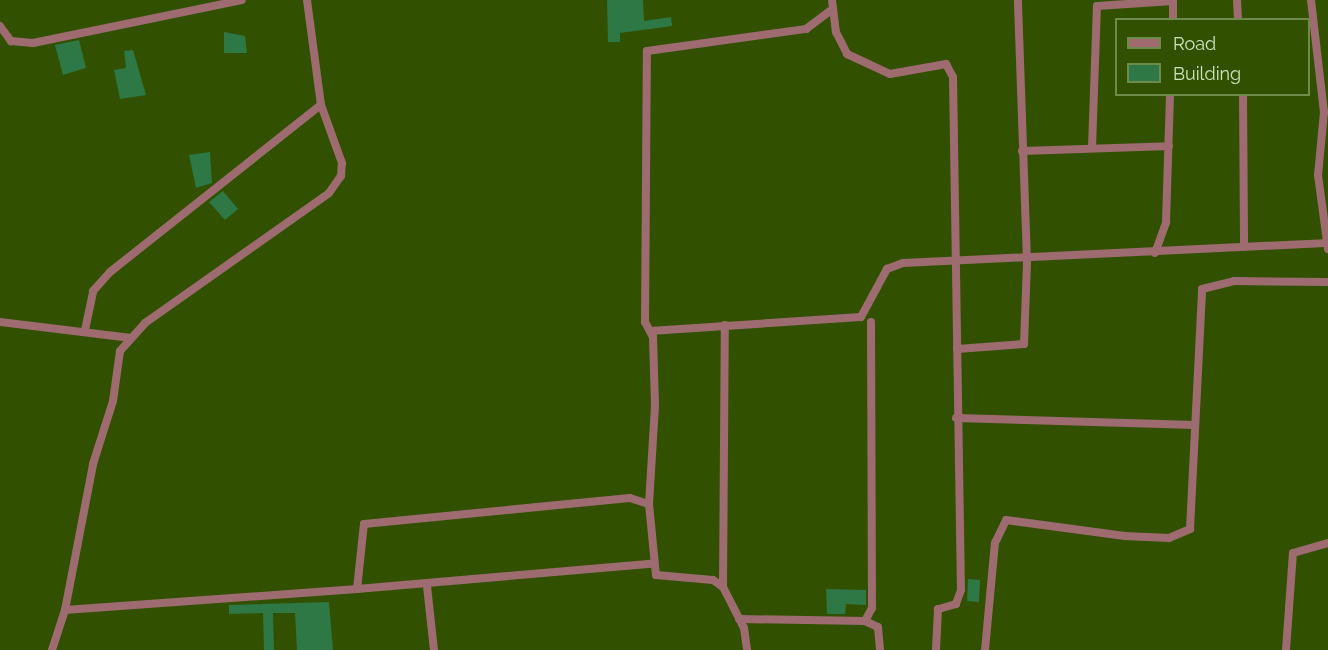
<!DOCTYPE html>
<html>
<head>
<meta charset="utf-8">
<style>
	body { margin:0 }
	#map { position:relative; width:1328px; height:650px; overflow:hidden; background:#315100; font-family:Raleway,sans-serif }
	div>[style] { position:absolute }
	.building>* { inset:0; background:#2d7844 }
	.street>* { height:8px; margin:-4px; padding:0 4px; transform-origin:4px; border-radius:4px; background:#9e6b71 }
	span { translate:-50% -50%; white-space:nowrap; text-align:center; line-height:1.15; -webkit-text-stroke:4.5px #315100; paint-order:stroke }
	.legend { position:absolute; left:1115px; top:18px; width:195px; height:78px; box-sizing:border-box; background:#315100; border:2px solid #6f8b4b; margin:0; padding:8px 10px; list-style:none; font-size:18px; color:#cde2bc }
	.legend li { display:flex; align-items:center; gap:12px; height:30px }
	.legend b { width:30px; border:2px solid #6f8b4b }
</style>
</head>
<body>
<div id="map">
	<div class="building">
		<div style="clip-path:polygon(607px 0,643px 0,644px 21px,671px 17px,672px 26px,620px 33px,620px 42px,608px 42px)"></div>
		<div style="clip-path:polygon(224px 32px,245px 36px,247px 53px,224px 53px)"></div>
		<div style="clip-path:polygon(79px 40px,86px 68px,63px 75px,55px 45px)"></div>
		<div style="clip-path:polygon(133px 50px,146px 95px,120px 99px,114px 70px,126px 68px,124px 51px)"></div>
		<div style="clip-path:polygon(210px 152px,212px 183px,196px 188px,189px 155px)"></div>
		<div style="clip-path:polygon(223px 191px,238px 209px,225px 220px,209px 202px)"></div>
		<div style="clip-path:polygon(968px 579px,980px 580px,979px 602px,967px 601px)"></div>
		<div style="clip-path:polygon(826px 589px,866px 590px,866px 605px,846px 604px,845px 614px,827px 614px)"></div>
		<div style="clip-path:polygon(329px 602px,333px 650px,297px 650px,295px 613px,273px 613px,274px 650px,264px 650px,263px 613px,229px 614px,229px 605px)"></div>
	</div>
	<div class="street">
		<div style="left:832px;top:0;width:32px;rotate:83deg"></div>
		<div style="left:836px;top:32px;width:25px;rotate:63deg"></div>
		<div style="left:847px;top:54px;width:47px;rotate:24.9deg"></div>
		<div style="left:890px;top:74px;width:57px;rotate:-10.1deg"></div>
		<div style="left:946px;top:64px;width:15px;rotate:62deg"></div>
		<div style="left:953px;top:77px;width:513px;rotate:89.11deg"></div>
		<div style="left:961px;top:590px;width:15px;rotate:110deg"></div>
		<div style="left:956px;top:604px;width:19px;rotate:164deg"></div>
		<div style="left:938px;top:609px;width:41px;rotate:92.8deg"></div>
		<div style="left:1237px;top:0;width:20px;rotate:87deg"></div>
		<div style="left:1311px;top:0;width:113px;rotate:83.4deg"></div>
		<div style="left:1324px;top:112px;width:63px;rotate:95.4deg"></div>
		<div style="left:1318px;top:175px;width:75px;rotate:82.3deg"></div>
		<div style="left:1173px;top:20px;width:20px;rotate:-90deg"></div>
		<div style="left:0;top:26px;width:19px;rotate:54deg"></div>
		<div style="left:11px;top:41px;width:22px;rotate:5deg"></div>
		<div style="left:33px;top:43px;width:213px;rotate:-11.6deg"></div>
		<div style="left:1243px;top:94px;width:153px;rotate:89.6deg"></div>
		<div style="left:1092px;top:148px;width:142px;rotate:-88deg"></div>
		<div style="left:1097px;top:6px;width:76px;rotate:-3.8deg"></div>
		<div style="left:1022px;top:151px;width:147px;rotate:-1.9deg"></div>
		<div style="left:1155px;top:253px;width:33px;rotate:-70deg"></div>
		<div style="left:1166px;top:222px;width:128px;rotate:-88.2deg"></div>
		<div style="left:0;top:322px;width:132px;rotate:7deg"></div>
		<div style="left:85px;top:330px;width:40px;rotate:-78deg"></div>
		<div style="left:93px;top:291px;width:25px;rotate:-48deg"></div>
		<div style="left:110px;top:272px;width:269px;rotate:-38.4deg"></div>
		<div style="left:650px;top:331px;width:211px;rotate:-3.8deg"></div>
		<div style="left:861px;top:317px;width:55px;rotate:-61.6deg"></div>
		<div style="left:887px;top:269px;width:17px;rotate:-21deg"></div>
		<div style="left:903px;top:263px;width:422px;rotate:-2.7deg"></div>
		<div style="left:957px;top:349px;width:67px;rotate:-4.3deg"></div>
		<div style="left:1024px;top:344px;width:83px;rotate:-87.9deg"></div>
		<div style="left:1027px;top:261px;width:261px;rotate:-92deg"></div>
		<div style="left:956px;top:418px;width:239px;rotate:1.7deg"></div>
		<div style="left:649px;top:504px;width:99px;rotate:-86.5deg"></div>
		<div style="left:655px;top:405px;width:68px;rotate:-91.7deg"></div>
		<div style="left:653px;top:337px;width:17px;rotate:-118deg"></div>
		<div style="left:645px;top:322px;width:271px;rotate:-89.6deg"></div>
		<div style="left:647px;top:51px;width:161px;rotate:-7.9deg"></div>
		<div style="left:806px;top:29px;width:30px;rotate:-37deg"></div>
		<div style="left:427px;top:586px;width:64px;rotate:83.8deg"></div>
		<div style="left:723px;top:587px;width:262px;rotate:-89.6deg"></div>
		<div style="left:357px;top:589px;width:295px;rotate:-4.9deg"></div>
		<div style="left:65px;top:610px;width:293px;rotate:-4.1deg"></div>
		<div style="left:357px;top:589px;width:65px;rotate:-83.9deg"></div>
		<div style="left:364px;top:524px;width:267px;rotate:-5.6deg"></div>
		<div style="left:630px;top:498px;width:20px;rotate:18deg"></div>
		<div style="left:649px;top:504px;width:71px;rotate:84.4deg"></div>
		<div style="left:656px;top:575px;width:57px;rotate:5deg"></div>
		<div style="left:713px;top:580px;width:12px;rotate:35deg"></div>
		<div style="left:723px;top:587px;width:46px;rotate:62.9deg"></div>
		<div style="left:744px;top:628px;width:22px;rotate:82deg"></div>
		<div style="left:739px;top:619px;width:126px;rotate:0.9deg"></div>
		<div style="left:865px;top:621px;width:14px;rotate:25deg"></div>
		<div style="left:878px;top:627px;width:23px;rotate:85deg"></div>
		<div style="left:865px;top:621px;width:15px;rotate:-62deg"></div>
		<div style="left:872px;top:608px;width:286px;rotate:-90.2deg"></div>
		<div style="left:52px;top:650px;width:42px;rotate:-72deg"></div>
		<div style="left:65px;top:610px;width:149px;rotate:-79.1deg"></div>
		<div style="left:93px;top:464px;width:66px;rotate:-72.4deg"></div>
		<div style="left:113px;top:401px;width:50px;rotate:-82deg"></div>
		<div style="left:120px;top:351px;width:38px;rotate:-48deg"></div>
		<div style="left:145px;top:323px;width:225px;rotate:-35.2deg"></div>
		<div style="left:329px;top:193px;width:21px;rotate:-55deg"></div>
		<div style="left:341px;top:176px;width:13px;rotate:-86deg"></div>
		<div style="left:342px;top:163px;width:62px;rotate:-109.9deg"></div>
		<div style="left:321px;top:105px;width:106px;rotate:-97.6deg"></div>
		<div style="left:985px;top:650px;width:107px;rotate:-84.7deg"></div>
		<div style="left:995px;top:543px;width:25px;rotate:-64deg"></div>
		<div style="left:1006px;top:520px;width:120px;rotate:7.7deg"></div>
		<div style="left:1125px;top:536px;width:44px;rotate:2.6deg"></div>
		<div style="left:1169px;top:538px;width:23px;rotate:-23deg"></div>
		<div style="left:1190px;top:529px;width:240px;rotate:-87.1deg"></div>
		<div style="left:1202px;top:289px;width:33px;rotate:-14deg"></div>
		<div style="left:1234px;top:281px;width:94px;rotate:0.6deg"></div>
		<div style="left:1286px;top:650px;width:97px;rotate:-85.9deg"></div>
		<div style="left:1293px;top:553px;width:36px;rotate:-16deg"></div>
	</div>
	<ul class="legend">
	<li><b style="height:8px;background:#9e6b71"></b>Road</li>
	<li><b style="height:16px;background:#2d7844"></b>Building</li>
	</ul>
</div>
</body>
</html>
